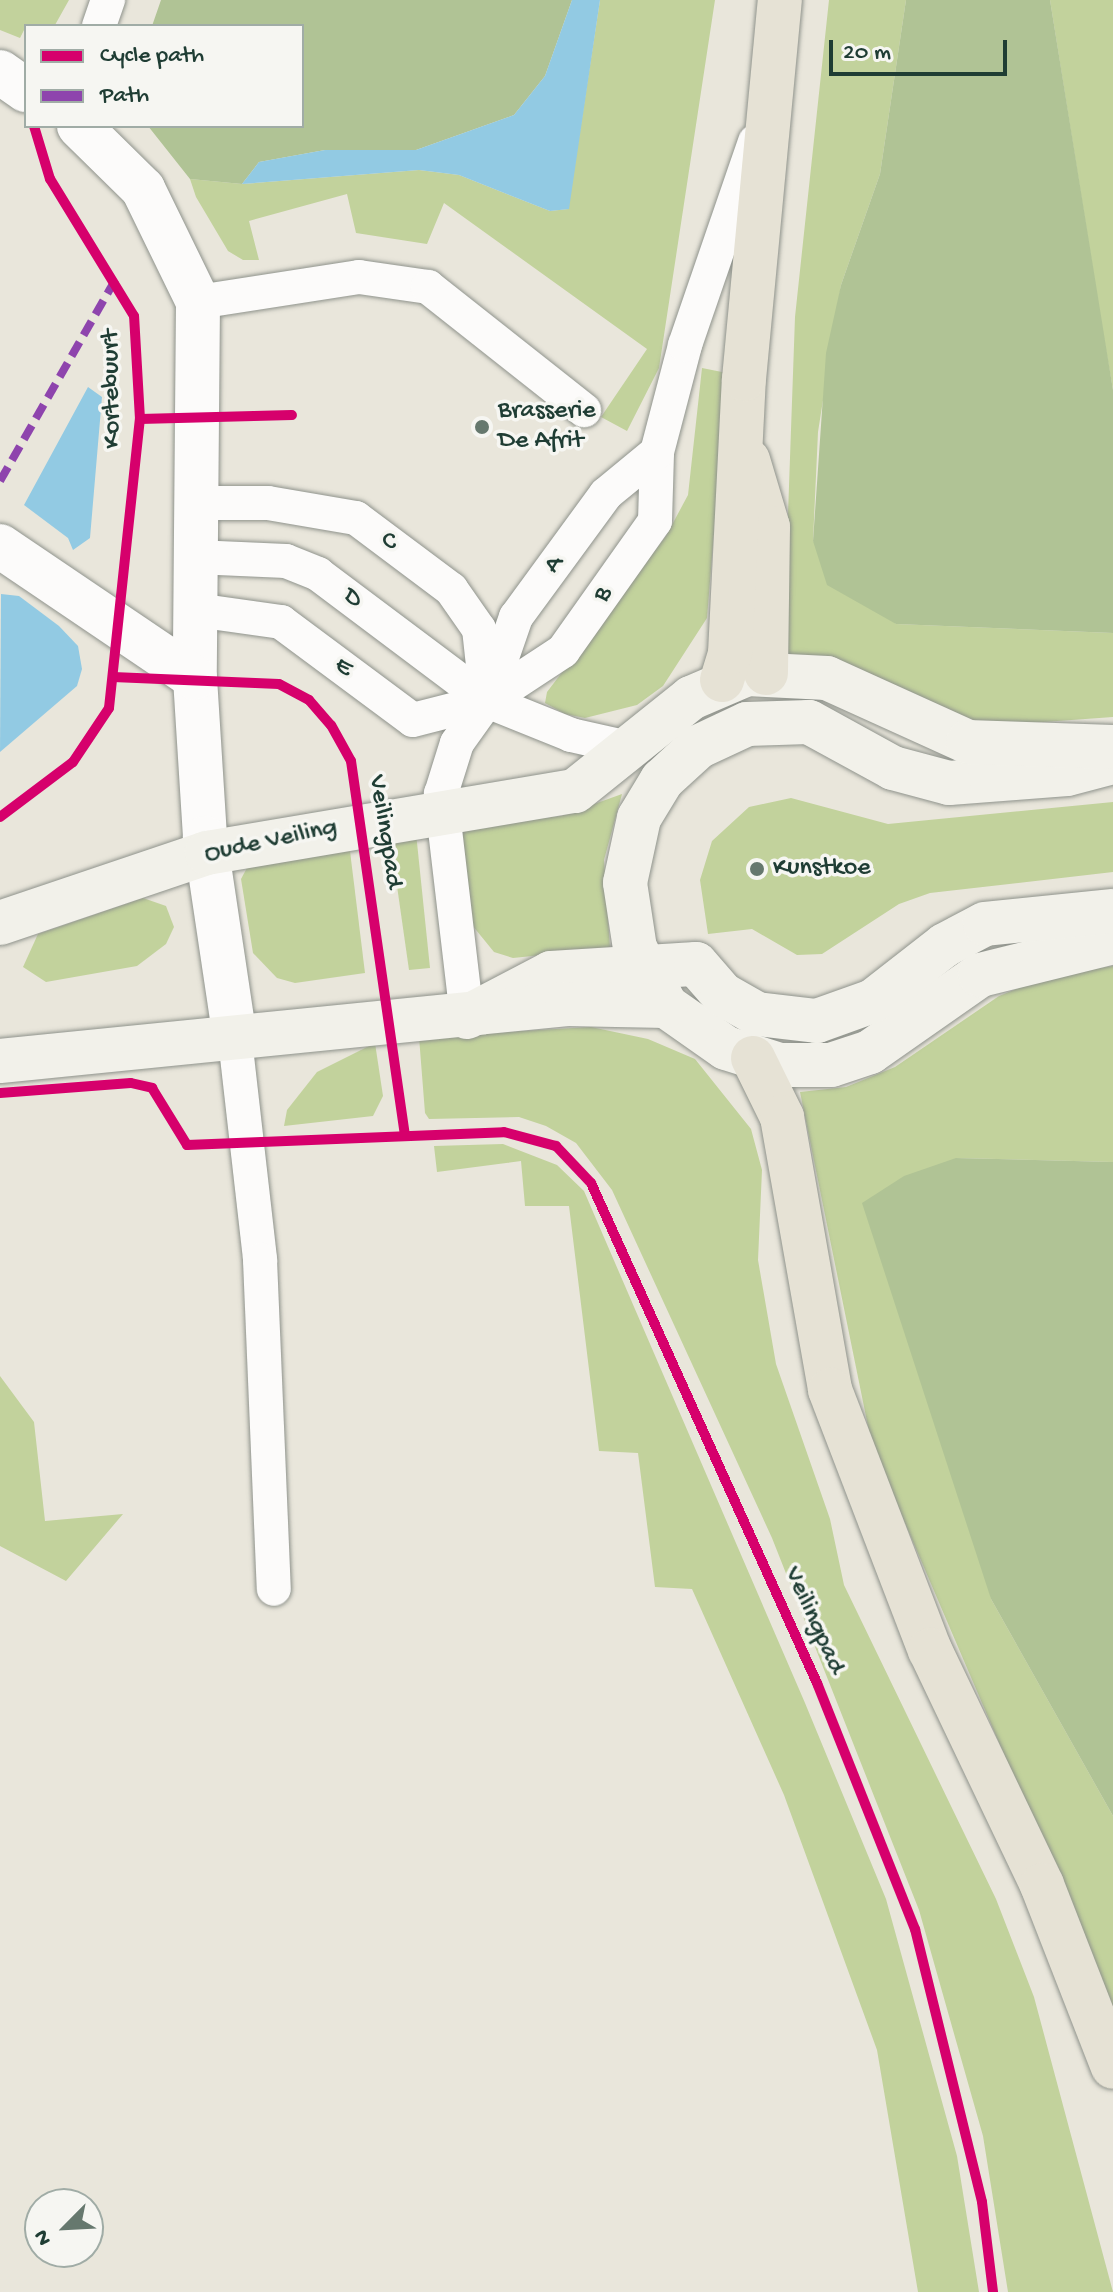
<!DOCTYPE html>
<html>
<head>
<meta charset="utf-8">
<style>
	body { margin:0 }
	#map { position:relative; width:1113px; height:2292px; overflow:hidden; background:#e9e6db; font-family:"Gochi Hand",sans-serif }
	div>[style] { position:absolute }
	.green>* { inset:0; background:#c2d29c }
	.forest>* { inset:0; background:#b0c395 }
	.water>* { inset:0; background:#92cae3 }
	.roads { filter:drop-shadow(0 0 2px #8f938c) drop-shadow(0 0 2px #8f938c) }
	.lane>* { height:34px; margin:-17px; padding:0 17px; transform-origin:17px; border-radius:17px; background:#fcfbfa }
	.street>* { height:44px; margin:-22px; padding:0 22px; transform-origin:22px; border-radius:22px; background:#fcfbfa }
	.secondary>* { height:44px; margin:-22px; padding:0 22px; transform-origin:22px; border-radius:22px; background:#f2f1ea }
	.highway>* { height:44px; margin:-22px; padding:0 22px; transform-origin:22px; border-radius:22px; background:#e6e2d5 }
	.quiet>* { height:8px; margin-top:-4px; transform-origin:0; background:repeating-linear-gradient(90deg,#8e44ad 0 16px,transparent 0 24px) }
	.cycleway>* { height:10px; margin:-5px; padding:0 5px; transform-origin:5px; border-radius:5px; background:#d6006c }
	.dots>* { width:22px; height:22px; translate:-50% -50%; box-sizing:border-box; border:4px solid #f6f6f2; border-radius:50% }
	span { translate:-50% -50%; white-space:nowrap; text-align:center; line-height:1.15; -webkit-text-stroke:7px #f6f6f2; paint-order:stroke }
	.street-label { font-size:26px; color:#1f3d34 }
	.poi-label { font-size:26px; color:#1f3d34 }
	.left { translate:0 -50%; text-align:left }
	.legend { position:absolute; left:24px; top:24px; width:280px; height:104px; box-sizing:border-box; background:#f6f6f2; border:2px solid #a0aca6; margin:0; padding:10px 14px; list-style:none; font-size:24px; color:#1f3d34 }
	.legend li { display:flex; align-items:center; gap:16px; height:40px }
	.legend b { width:40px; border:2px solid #a0aca6 }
	.north { position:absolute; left:24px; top:2188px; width:80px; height:80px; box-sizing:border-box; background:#f6f6f2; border:2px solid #a0aca6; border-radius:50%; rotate:246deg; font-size:22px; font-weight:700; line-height:32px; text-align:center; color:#1f3d34 }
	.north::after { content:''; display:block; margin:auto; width:28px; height:36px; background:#66786e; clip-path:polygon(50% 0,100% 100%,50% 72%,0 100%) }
	.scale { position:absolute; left:829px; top:40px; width:178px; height:36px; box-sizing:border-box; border:4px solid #1f3d34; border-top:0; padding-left:10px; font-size:24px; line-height:28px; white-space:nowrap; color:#1f3d34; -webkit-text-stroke:6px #f6f6f2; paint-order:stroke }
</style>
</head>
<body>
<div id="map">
	<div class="green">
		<div style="clip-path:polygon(0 0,69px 0,55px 25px,26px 26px,20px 38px,0 30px)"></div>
		<div style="clip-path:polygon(600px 0,715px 0,659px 368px,627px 431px,601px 417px,647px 349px,444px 203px,427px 244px,356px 233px,347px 194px,249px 221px,259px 260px,243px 260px,228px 251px,196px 197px,190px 179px,242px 184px,419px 170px,459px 175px,550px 211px,568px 209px)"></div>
		<div style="clip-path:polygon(829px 0,906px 0,880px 174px,841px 285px,818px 432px,813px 541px,896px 624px,1113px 633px,1113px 717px,988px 726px,783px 655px,795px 317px)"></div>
		<div style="clip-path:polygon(1050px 0,1113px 0,1113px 390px,1103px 333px)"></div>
		<div style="clip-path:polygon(702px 368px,727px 373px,707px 618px,663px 686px,637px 705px,585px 718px,565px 714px,545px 703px,547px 692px,666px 536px,688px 495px)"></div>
		<div style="clip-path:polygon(622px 794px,604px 860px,610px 948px,513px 958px,494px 952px,472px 925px,462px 826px,561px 816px)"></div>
		<div style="clip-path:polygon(791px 798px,888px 824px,1113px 802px,1113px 872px,930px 893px,899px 904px,822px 954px,797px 955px,752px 929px,708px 934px,700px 880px,712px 841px,749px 807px)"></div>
		<div style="clip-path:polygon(416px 833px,430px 968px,409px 970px,390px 837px)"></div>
		<div style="clip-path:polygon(349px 843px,365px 973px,295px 983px,277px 978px,253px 953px,241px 879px,248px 866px)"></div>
		<div style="clip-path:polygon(143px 898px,166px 906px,174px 927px,166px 944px,137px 966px,46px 982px,23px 967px,38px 934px)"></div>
		<div style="clip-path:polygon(1113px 966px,1113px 1162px,956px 1158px,991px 1599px,1113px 1816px,1113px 2009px,872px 1446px,800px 1092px,846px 1087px,895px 1067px,999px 996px,1048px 976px)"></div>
		<div style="clip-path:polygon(591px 1027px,648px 1039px,695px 1059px,751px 1129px,762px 1170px,758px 1260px,776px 1364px,830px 1519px,844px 1585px,996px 1899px,1034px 1997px,1113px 2292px,1008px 2292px,983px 2136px,919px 1910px,772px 1538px,612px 1190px,576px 1143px,546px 1126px,519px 1117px,429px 1119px,425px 1113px,419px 1037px)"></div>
		<div style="clip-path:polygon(375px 1043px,383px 1096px,373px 1116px,284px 1126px,287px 1110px,317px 1072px)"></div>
		<div style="clip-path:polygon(503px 1144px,557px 1165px,584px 1191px,805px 1703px,886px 1899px,957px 2156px,979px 2292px,918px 2292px,877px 2050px,784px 1795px,692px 1589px,655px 1587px,638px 1453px,599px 1451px,569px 1206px,525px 1206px,521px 1161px,437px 1172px,434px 1146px)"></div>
		<div style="clip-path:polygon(0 1376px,34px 1422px,45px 1521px,123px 1514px,66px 1581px,0 1546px)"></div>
	</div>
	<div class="forest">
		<div style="clip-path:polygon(161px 0,572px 0,545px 76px,514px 115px,416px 150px,325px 150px,259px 162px,242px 184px,190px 179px,148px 126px,302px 126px,302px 26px,152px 26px)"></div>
		<div style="clip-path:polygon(906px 0,1050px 0,1113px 390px,1113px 633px,896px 624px,827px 585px,813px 541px,826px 353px,841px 285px,880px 174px)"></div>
		<div style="clip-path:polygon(956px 1158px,1113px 1162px,1113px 1816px,991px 1599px,862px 1203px,904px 1176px)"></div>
	</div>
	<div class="water">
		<div style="clip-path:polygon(572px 0,600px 0,569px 209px,550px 211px,459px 175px,419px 170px,242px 184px,259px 162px,325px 150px,416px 150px,514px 115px,545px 76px)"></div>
		<div style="clip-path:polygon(88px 387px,102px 397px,90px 538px,73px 550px,68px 538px,24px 505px)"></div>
		<div style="clip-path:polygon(1px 594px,19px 596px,59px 626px,78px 646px,82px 669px,77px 686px,0 752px)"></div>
	</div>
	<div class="roads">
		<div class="lane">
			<div style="left:99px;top:26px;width:28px;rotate:-71deg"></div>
			<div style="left:198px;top:302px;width:163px;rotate:-8.8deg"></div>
			<div style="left:359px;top:277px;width:70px;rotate:8.2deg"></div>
			<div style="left:428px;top:287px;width:199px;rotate:38.3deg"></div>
			<div style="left:198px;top:503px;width:70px"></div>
			<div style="left:268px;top:503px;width:89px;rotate:9.7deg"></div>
			<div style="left:356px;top:518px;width:119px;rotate:36.8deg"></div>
			<div style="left:451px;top:589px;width:49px;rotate:55deg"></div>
			<div style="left:479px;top:629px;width:63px;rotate:83.7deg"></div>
			<div style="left:195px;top:557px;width:91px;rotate:2.5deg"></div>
			<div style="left:286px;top:561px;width:35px;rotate:22deg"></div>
			<div style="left:318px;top:574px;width:211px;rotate:36.9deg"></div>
			<div style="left:487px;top:701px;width:91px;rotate:22deg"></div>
			<div style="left:571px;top:735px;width:64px;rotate:12.7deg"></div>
			<div style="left:196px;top:610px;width:86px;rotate:8deg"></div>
			<div style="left:281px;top:622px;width:164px;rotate:36.6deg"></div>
			<div style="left:413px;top:720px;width:76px;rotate:-14.4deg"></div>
			<div style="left:487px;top:701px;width:91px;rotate:-33.3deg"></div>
			<div style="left:563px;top:651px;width:159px;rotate:-54.7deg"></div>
			<div style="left:655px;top:521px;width:69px;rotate:-88.3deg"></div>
			<div style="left:657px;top:452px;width:111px;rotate:-75.3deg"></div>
			<div style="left:685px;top:345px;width:215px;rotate:-71deg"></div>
			<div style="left:467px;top:1017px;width:225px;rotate:-96.7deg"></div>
			<div style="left:441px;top:794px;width:53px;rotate:-72.6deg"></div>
			<div style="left:457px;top:743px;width:52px;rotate:-54.5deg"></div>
			<div style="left:487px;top:701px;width:89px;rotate:-71deg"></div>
			<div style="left:516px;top:617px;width:152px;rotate:-53.8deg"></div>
			<div style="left:606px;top:494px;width:66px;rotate:-39.5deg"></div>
			<div style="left:235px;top:1039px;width:222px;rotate:83.5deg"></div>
			<div style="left:260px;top:1260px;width:329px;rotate:87.6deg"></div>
		</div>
		<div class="street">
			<div style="left:0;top:72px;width:32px;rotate:35deg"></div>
			<div style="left:79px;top:126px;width:90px;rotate:44.5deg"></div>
			<div style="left:143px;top:189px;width:126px;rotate:64deg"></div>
			<div style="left:198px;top:302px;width:376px;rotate:90.5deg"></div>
			<div style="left:195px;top:678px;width:160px;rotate:86.4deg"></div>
			<div style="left:205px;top:838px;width:203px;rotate:81.5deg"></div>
			<div style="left:0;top:546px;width:235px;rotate:34.1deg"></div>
		</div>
		<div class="secondary">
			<div style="left:1113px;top:762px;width:48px;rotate:165.4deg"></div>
			<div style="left:1067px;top:774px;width:118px;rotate:175.6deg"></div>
			<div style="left:949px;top:783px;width:58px;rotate:-165deg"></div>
			<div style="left:893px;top:768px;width:96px;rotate:-151.3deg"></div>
			<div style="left:809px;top:722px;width:62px;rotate:178.2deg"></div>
			<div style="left:747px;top:724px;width:54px;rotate:154.9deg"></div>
			<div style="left:698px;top:747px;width:49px;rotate:137.5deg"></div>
			<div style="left:662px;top:780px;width:44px;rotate:121.2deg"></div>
			<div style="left:639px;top:818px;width:66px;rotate:102.2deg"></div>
			<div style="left:625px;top:883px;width:66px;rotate:81.3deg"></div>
			<div style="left:635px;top:948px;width:66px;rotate:61.9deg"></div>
			<div style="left:666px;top:1006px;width:73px;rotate:35deg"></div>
			<div style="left:726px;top:1048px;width:57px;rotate:17.5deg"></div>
			<div style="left:780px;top:1065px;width:51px"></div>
			<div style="left:831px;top:1065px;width:41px;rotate:-18.4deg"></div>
			<div style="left:870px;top:1052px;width:134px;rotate:-35deg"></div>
			<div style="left:980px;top:975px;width:137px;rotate:-13.9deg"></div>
			<div style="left:0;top:923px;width:219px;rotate:-18.7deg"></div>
			<div style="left:207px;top:853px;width:373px;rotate:-9.6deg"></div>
			<div style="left:575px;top:791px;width:149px;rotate:-38.7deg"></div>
			<div style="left:691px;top:698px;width:61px;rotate:-23.2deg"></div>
			<div style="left:747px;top:674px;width:80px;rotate:2.9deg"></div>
			<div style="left:827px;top:678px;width:155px;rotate:24.4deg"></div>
			<div style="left:968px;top:742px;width:145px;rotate:2deg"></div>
			<div style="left:467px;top:1017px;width:95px;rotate:-27.6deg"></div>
			<div style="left:551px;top:973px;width:145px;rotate:-3.6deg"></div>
			<div style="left:696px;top:964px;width:40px;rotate:49deg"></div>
			<div style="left:722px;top:994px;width:40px;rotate:29.7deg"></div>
			<div style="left:757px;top:1014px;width:60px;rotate:6.7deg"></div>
			<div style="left:817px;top:1021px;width:59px;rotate:-19.7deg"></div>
			<div style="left:873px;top:1001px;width:91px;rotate:-37.9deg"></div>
			<div style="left:945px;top:945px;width:45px;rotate:-27.7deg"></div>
			<div style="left:985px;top:924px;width:129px;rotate:-5.8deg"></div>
			<div style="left:0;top:1061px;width:570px;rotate:-5.74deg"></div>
			<div style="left:567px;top:1004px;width:99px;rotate:1.2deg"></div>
		</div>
		<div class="highway">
			<div style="left:748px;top:460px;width:70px;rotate:73.4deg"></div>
			<div style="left:768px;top:527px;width:146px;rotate:90.8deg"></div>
			<div style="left:722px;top:680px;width:28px;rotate:-73deg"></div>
			<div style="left:730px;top:653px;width:274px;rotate:-87.1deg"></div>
			<div style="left:744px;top:379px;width:381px;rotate:-84.6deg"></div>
			<div style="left:753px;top:1058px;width:66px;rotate:63.8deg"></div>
			<div style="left:782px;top:1117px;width:277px;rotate:80deg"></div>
			<div style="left:830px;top:1390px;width:279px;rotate:69deg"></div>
			<div style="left:930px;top:1650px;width:260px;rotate:64.5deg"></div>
			<div style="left:1042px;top:1885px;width:195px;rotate:68.7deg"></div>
		</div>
	</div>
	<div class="quiet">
		<div style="left:0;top:481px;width:232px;rotate:-60.2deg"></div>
	</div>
	<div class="cycleway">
		<div style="left:140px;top:419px;width:152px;rotate:-1.5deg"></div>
		<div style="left:113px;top:677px;width:166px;rotate:2.4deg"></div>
		<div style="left:279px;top:684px;width:34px;rotate:28deg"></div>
		<div style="left:309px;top:700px;width:33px;rotate:49deg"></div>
		<div style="left:331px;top:725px;width:41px;rotate:60.9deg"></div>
		<div style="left:351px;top:761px;width:377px;rotate:81.8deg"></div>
		<div style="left:0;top:817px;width:91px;rotate:-37deg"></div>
		<div style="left:73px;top:762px;width:65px;rotate:-56.3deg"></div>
		<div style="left:109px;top:708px;width:291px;rotate:-83.9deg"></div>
		<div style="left:140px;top:419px;width:103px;rotate:-93.3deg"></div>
		<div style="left:134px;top:316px;width:161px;rotate:-121.5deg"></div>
		<div style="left:50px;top:179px;width:55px;rotate:-106.8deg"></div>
		<div style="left:0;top:1093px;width:131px;rotate:-4.4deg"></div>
		<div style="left:131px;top:1083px;width:22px;rotate:13deg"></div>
		<div style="left:152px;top:1088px;width:67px;rotate:58.4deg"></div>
		<div style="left:187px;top:1145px;width:317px;rotate:-2.3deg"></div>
		<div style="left:504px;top:1132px;width:54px;rotate:15.1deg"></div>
		<div style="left:556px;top:1146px;width:51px;rotate:46.6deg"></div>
		<div style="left:591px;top:1183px;width:549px;rotate:65.68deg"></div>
		<div style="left:817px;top:1683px;width:265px;rotate:68.3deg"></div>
		<div style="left:915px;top:1929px;width:281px;rotate:76.2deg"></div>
		<div style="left:982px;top:2202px;width:91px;rotate:83deg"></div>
	</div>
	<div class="dots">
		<div style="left:482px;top:427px;background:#66786e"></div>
		<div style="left:757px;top:869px;background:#66786e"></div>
	</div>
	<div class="street-label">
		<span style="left:113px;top:389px;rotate:-91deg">Kortebuurt</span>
		<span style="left:388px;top:542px;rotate:37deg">C</span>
		<span style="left:555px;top:565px;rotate:-54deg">A</span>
		<span style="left:604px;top:595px;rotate:-55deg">B</span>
		<span style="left:352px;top:599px;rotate:37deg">D</span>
		<span style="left:343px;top:668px;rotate:36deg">E</span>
		<span style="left:384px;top:832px;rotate:81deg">Veilingpad</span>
		<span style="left:271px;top:842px;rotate:-12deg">Oude Veiling</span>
		<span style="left:813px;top:1621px;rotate:66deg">Veilingpad</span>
	</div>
	<div class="poi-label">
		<span class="left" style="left:498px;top:427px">Brasserie<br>De Afrit</span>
		<span class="left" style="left:773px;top:869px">Kunstkoe</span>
	</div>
	<ul class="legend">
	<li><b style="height:10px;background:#d6006c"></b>Cycle path</li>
	<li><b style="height:10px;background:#8e44ad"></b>Path</li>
	</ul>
	<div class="north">N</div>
	<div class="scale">20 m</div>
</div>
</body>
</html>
